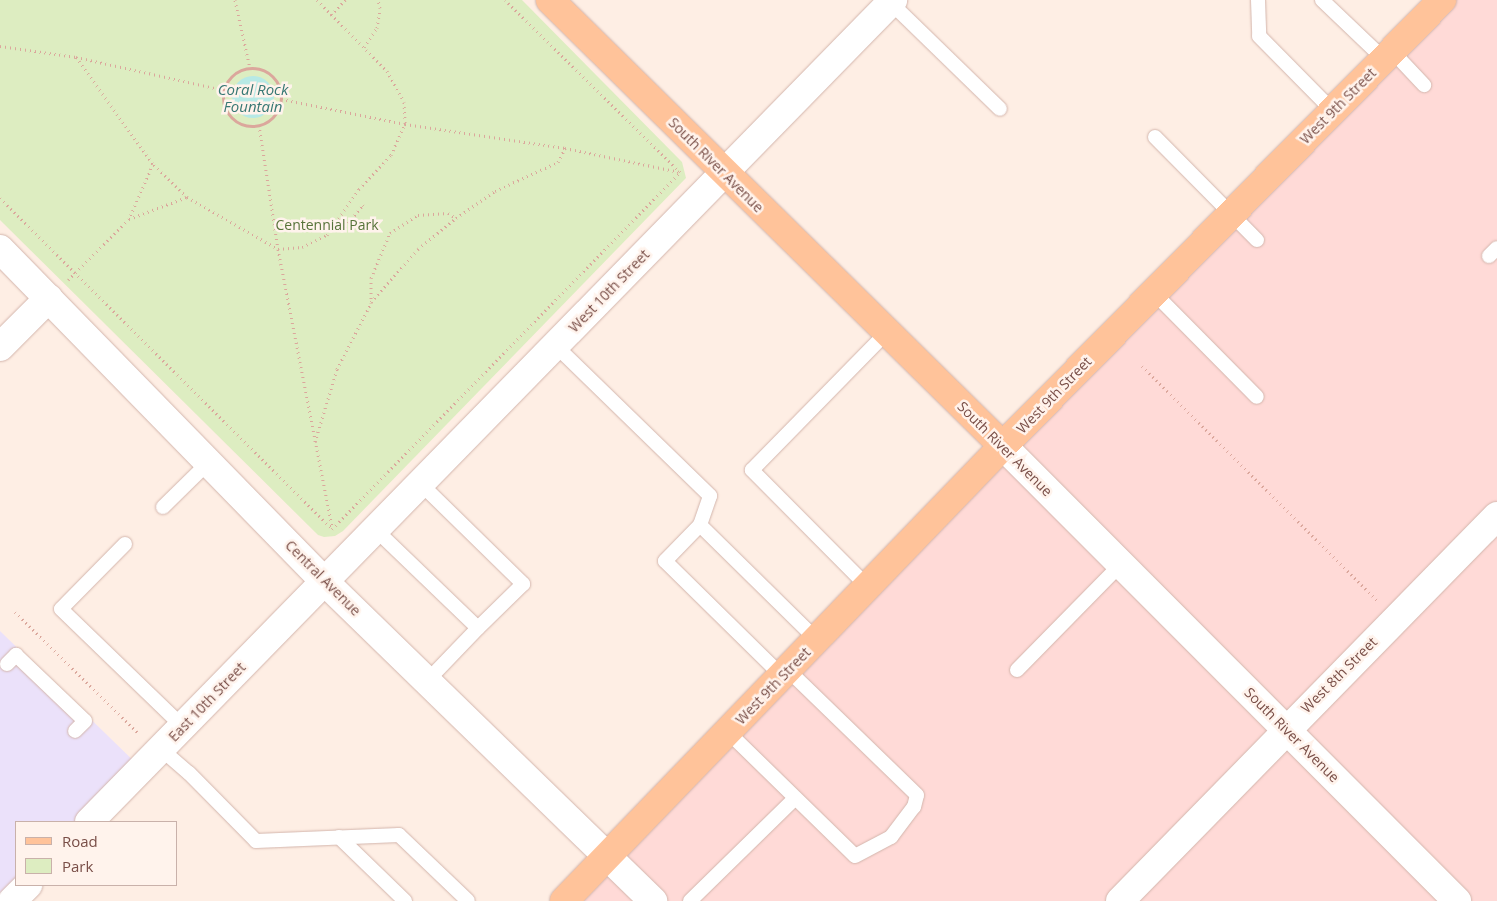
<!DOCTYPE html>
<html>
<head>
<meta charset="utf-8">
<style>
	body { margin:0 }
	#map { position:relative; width:1497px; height:901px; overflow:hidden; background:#feeee4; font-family:"Open Sans",sans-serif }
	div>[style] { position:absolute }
	.commercial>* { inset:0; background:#ffdad7 }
	.education>* { inset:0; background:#ebe1fa }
	.green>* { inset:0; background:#ddedc1 }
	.water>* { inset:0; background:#b7e9e5 }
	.round { border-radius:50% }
	.path>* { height:3px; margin-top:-1.5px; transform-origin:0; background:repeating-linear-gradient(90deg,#dba79c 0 1px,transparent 0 5px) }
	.path>.ring { margin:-1.5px; padding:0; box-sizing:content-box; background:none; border:3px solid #dba79c; border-radius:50% }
	.roads { filter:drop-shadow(0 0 1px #d3b5ac) drop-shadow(0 0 1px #d3b5ac) }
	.service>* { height:14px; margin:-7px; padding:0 7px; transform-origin:7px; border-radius:7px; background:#fff }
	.minor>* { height:28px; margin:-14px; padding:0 14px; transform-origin:14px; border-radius:14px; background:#fff }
	.tertiary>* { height:28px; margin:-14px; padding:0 14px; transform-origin:14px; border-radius:14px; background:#fff }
	.secondary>* { height:28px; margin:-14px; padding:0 14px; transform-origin:14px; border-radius:14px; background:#fff }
	.primary>* { height:28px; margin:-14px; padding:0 14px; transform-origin:14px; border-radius:14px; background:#ffc39a }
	span { translate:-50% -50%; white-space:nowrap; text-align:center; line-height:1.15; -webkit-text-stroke:5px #fff3ec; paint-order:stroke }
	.street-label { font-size:14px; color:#794e47 }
	.park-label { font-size:14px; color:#577339 }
	.water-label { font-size:15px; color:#377874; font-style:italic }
	.legend { position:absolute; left:15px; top:821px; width:162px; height:65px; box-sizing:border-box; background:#fff3ec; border:1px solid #c9b1aa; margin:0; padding:6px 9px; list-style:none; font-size:15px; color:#794e47 }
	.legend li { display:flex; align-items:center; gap:10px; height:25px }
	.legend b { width:25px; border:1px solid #c9b1aa }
</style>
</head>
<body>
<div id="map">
	<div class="commercial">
		<div style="clip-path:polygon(1442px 0,1497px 0,1497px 901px,564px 901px)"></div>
	</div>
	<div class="education">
		<div style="clip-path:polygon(0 631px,142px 769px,89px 822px,16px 822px,16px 885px,0 901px)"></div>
	</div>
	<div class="green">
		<div style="clip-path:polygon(0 0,522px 0,682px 162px,686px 178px,343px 531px,335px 536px,324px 537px,318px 535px,0 220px)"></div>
	</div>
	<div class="water">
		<div class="round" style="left:232px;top:76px;width:42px;height:42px"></div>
	</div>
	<div class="path">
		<div style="left:235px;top:0;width:70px;rotate:77.6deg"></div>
		<div style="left:317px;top:0;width:100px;rotate:45.4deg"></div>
		<div style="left:387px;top:71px;width:35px;rotate:61deg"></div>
		<div style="left:404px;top:102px;width:22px;rotate:87deg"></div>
		<div style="left:405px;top:124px;width:162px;rotate:8.5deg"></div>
		<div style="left:565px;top:148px;width:117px;rotate:11.8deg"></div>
		<div style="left:331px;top:15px;width:21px;rotate:-47deg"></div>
		<div style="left:0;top:46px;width:77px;rotate:8.2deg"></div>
		<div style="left:76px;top:57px;width:132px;rotate:54.3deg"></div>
		<div style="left:153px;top:164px;width:60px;rotate:113.6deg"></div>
		<div style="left:129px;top:219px;width:86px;rotate:135deg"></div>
		<div style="left:364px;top:47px;width:23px;rotate:-56deg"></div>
		<div style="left:377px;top:28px;width:20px;rotate:-81deg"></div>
		<div style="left:380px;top:8px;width:8px;rotate:-104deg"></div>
		<div style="left:76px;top:57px;width:152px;rotate:12.6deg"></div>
		<div class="ring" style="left:223px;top:68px;width:55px;height:55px"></div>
		<div style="left:259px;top:125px;width:125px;rotate:81.3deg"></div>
		<div style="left:278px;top:249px;width:24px;rotate:-5deg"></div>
		<div style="left:302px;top:247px;width:28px;rotate:-26deg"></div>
		<div style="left:327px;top:235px;width:56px;rotate:-55.2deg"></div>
		<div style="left:359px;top:189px;width:47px;rotate:-46.7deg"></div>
		<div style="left:391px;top:155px;width:34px;rotate:-66deg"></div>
		<div style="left:405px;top:124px;width:126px;rotate:-168.6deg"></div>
		<div style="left:187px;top:197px;width:105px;rotate:29.7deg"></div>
		<div style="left:278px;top:249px;width:284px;rotate:79deg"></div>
		<div style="left:0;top:198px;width:469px;rotate:44.9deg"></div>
		<div style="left:332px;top:529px;width:499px;rotate:-45.7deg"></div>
		<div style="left:680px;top:172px;width:245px;rotate:-135.5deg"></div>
		<div style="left:129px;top:219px;width:62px;rotate:-20.8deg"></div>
		<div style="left:187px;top:197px;width:47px;rotate:-135.9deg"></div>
		<div style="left:336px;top:222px;width:10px;rotate:29deg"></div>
		<div style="left:345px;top:227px;width:28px;rotate:-51deg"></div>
		<div style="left:363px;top:205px;width:4px;rotate:45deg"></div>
		<div style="left:371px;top:302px;width:71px;rotate:-48.4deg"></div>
		<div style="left:418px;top:249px;width:49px;rotate:-39.2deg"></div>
		<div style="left:456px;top:218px;width:47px;rotate:-34.7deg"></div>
		<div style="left:495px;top:191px;width:69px;rotate:-24.7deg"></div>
		<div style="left:558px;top:162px;width:16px;rotate:-63deg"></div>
		<div style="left:1142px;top:366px;width:332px;rotate:44.9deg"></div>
		<div style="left:315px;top:442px;width:76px;rotate:-73.2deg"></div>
		<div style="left:337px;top:369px;width:74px;rotate:-62.7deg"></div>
		<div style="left:371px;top:303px;width:25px;rotate:-90deg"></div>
		<div style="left:371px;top:278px;width:49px;rotate:-67.1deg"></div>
		<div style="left:390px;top:233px;width:33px;rotate:-33deg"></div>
		<div style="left:418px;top:215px;width:30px;rotate:-4deg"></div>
		<div style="left:448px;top:213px;width:9px;rotate:32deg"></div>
		<div style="left:15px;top:612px;width:173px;rotate:44.5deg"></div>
	</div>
	<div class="roads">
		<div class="service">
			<div style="left:888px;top:0;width:156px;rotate:44.2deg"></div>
			<div style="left:1258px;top:0;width:36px;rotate:88deg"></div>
			<div style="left:1259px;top:36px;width:105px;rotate:45.4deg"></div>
			<div style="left:1322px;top:0;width:86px;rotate:43.6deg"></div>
			<div style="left:1392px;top:51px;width:47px;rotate:46.7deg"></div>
			<div style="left:1155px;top:137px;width:145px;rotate:45.3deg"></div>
			<div style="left:1489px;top:256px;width:11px;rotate:-45deg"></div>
			<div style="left:1154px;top:293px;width:146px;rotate:45.3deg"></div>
			<div style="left:556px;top:346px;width:215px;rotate:44.2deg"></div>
			<div style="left:710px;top:496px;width:31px;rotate:109deg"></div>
			<div style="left:421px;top:484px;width:143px;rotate:44.4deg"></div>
			<div style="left:523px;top:584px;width:63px;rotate:135.6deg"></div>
			<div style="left:163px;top:507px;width:64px;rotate:-44.4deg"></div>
			<div style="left:376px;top:530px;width:141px;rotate:43.9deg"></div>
			<div style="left:478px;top:628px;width:74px;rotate:133.9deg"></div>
			<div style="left:125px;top:544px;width:91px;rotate:134.6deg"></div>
			<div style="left:61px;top:609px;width:170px;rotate:44deg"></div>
			<div style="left:868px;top:587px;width:165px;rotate:-134.8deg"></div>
			<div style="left:752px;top:470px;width:193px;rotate:-45.6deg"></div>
			<div style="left:7px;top:664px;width:13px;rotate:-45deg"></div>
			<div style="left:16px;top:655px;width:95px;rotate:43.7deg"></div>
			<div style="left:85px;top:721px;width:14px;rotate:135deg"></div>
			<div style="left:1017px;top:670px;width:148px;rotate:-45.5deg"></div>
			<div style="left:782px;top:676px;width:164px;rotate:-135.5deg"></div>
			<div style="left:665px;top:561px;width:50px;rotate:-45.8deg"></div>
			<div style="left:700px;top:525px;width:164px;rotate:44.5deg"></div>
			<div style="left:728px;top:732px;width:177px;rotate:44.3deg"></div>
			<div style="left:855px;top:856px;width:41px;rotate:-27.8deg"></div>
			<div style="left:891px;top:837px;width:38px;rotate:-53deg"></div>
			<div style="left:914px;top:807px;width:12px;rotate:-76deg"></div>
			<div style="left:917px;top:795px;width:180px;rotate:-135.9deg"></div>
			<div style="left:161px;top:749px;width:37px;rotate:41deg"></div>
			<div style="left:189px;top:773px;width:95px;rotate:45.4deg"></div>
			<div style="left:256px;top:841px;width:143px;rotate:-2.4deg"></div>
			<div style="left:399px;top:835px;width:95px;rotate:43.7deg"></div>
			<div style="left:339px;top:837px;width:92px;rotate:44.1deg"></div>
			<div style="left:690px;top:901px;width:147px;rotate:-44.4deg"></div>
		</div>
		<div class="minor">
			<div style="left:0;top:347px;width:69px;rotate:-45deg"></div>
		</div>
		<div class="tertiary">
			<div style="left:0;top:249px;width:465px;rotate:45.7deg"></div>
			<div style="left:325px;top:582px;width:458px;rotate:44.2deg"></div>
			<div style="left:89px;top:822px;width:1150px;rotate:-45.63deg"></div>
			<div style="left:12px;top:901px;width:23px;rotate:-45deg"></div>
		</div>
		<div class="secondary">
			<div style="left:1003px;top:446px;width:643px;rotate:45.06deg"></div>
			<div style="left:1120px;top:901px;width:539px;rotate:-45.6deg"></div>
		</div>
		<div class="primary">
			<div style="left:550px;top:0;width:636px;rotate:44.55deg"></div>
			<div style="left:564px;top:901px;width:632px;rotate:-46.03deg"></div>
			<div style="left:1003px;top:446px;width:626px;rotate:-45.45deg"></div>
		</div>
	</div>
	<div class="street-label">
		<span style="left:1338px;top:106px;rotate:-45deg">West 9th Street</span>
		<span style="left:716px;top:165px;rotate:45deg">South River Avenue</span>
		<span style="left:609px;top:291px;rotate:-46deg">West 10th Street</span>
		<span style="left:1054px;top:395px;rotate:-46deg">West 9th Street</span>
		<span style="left:1005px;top:449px;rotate:45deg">South River Avenue</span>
		<span style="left:323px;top:578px;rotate:45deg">Central Avenue</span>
		<span style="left:1339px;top:675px;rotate:-45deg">West 8th Street</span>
		<span style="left:773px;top:686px;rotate:-46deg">West 9th Street</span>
		<span style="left:207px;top:702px;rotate:-46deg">East 10th Street</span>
		<span style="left:1292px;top:735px;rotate:45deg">South River Avenue</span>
	</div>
	<div class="park-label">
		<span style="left:327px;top:225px">Centennial Park</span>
	</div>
	<div class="water-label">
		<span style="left:253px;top:98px">Coral Rock<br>Fountain</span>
	</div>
	<ul class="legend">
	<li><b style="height:6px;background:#ffc39a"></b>Road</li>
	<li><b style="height:14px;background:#ddedc1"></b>Park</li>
	</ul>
</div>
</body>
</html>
